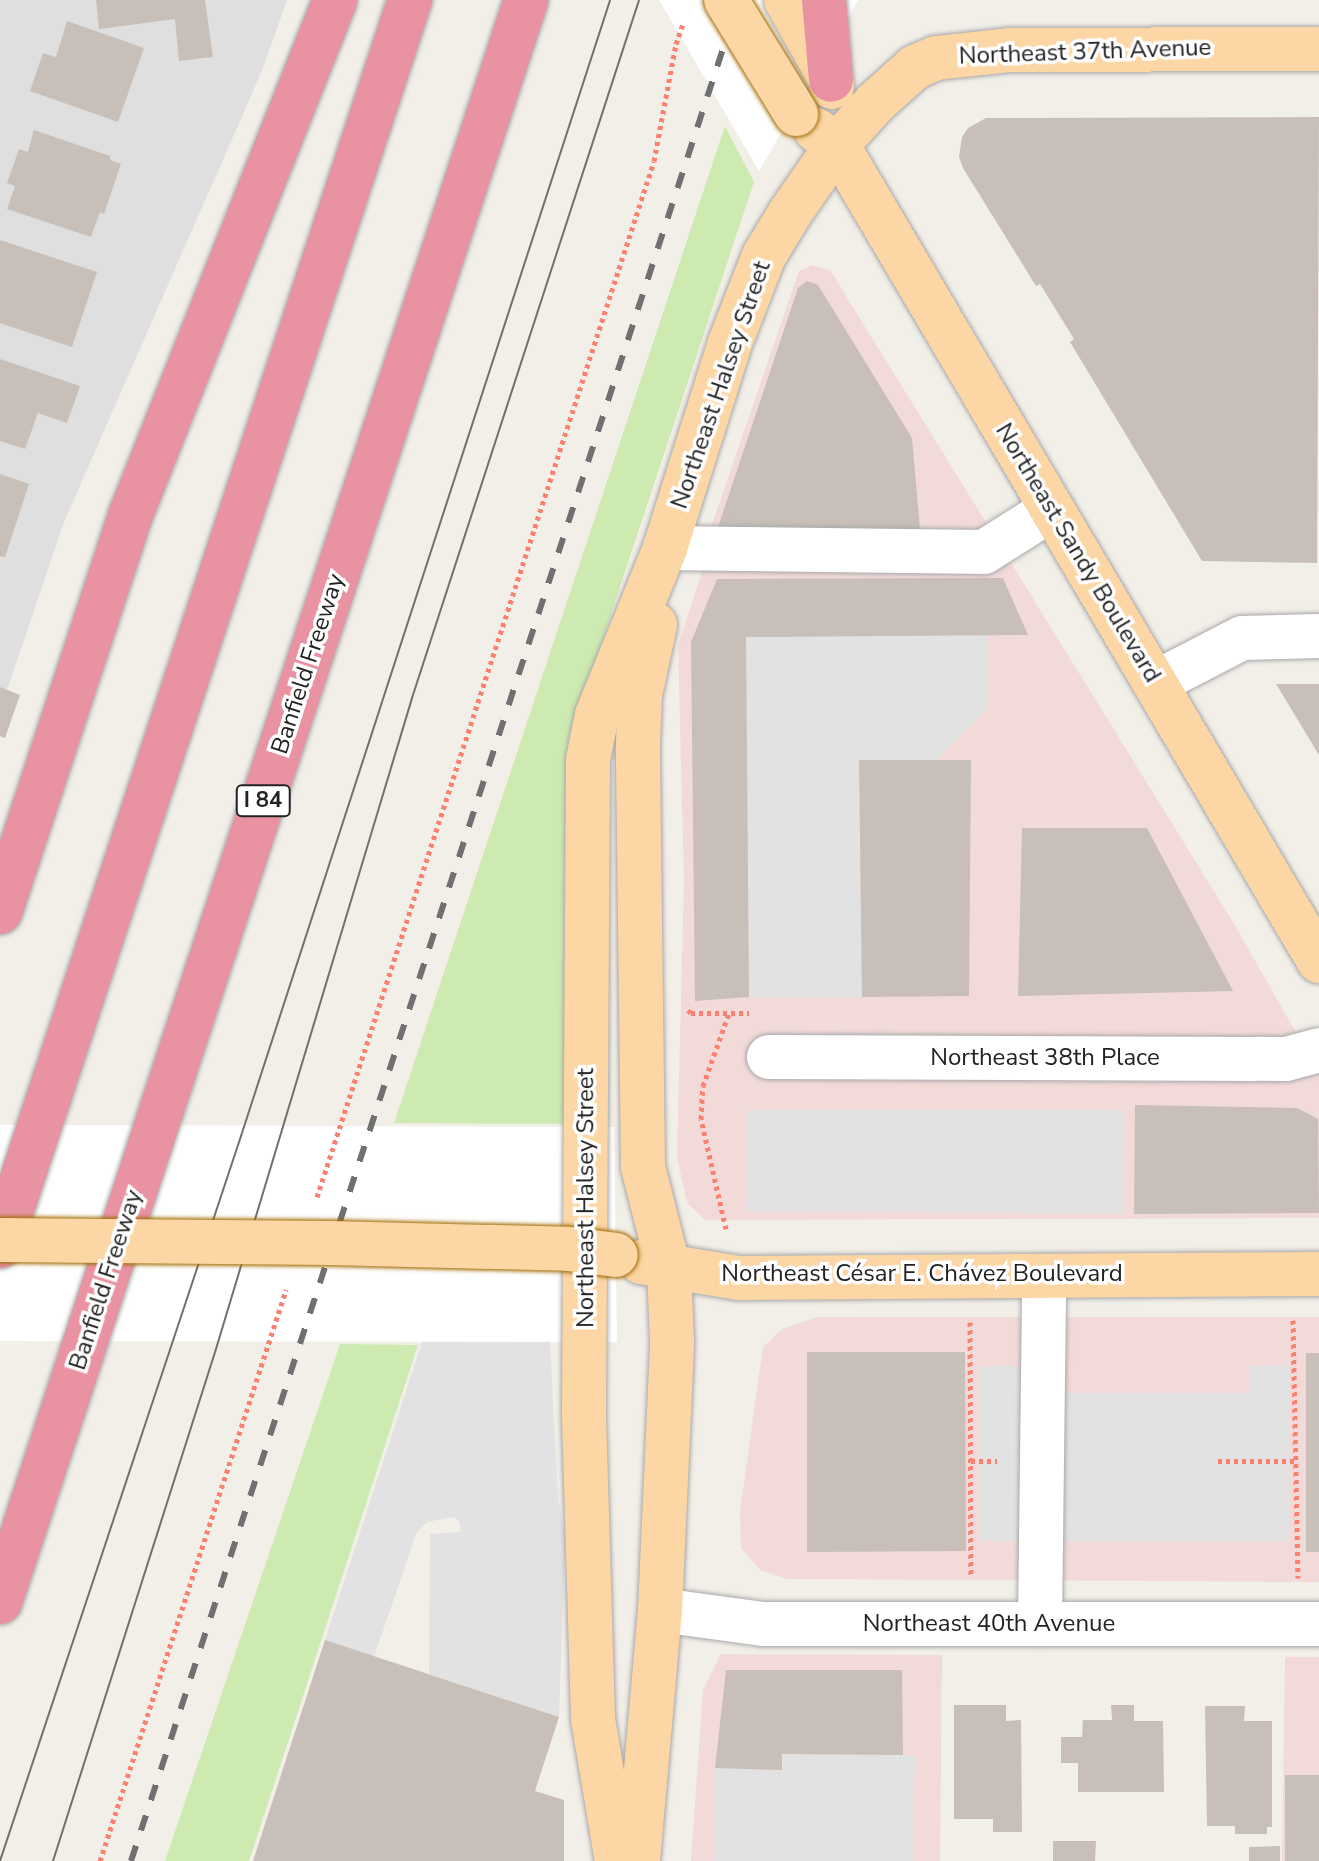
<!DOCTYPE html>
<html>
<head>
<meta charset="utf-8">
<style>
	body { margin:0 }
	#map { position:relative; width:1319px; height:1861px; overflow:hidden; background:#f2efe9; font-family:"Nunito Sans",sans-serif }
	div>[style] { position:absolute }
	.residential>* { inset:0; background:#e0dfdf }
	.commercial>* { inset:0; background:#f2dad9 }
	.grass>* { inset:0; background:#cdebb0 }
	.parking>* { inset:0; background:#e2e2e2 }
	.pier>* { inset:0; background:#fff }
	.building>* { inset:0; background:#c7bfb8 }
	.path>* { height:5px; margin-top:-2.5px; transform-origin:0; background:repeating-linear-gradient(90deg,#fa8072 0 4px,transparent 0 8px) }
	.roads { filter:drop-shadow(0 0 2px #a9a9a9) drop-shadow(0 0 2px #a9a9a9) }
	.minor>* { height:44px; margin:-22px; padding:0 22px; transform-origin:22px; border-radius:22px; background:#fff }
	.major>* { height:44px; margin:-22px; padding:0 22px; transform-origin:22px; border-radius:22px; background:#fcd6a4 }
	.highway>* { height:44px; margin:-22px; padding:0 22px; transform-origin:22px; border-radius:22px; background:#e892a2 }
	.tram>* { height:2px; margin:-1px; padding:0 1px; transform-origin:1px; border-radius:1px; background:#707070 }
	.rail>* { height:6px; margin-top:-3px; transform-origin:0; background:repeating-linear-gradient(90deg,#707070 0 16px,transparent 0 32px) }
	.bridges { filter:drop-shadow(0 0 2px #a06b00) drop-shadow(0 0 2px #a06b00) }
	.major-bridge>* { height:44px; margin:-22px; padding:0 22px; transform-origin:22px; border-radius:22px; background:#fcd6a4 }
	span { translate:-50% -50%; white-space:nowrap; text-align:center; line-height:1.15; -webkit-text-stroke:7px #fff; paint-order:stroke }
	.shield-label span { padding:2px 6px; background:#fff; border:2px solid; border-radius:6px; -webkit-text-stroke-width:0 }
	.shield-label { font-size:22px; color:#222; font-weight:700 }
	.street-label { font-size:24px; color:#222 }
</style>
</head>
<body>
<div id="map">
	<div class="residential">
		<div style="clip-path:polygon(0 0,287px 0,261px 73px,64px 522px,0 711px)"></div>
	</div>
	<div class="commercial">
		<div style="clip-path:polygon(812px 265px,830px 270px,1233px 922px,1319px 1073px,1319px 1218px,705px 1220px,687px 1203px,677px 1157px,684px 881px,678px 646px,707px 556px,708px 536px,799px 271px)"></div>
		<div style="clip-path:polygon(817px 1317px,1319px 1317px,1319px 1582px,788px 1579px,760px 1570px,741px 1548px,740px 1512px,763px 1347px,782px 1329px)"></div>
		<div style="clip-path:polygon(721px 1654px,942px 1655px,940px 1861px,691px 1861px,703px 1690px)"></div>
		<div style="clip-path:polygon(1285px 1657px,1319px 1657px,1319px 1861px,1282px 1861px)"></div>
	</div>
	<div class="grass">
		<div style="clip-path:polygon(725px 126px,754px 182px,568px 744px,567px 1124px,394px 1123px)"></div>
		<div style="clip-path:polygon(340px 1344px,418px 1345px,249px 1861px,165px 1861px)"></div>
	</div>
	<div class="parking">
		<div style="clip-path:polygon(987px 635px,988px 708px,936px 760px,859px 761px,862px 997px,749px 997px,746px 637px)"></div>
		<div style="clip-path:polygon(747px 1110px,1124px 1110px,1123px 1213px,746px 1212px)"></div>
		<div style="clip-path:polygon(422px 1342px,550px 1342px,558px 1498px,565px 1539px,559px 1717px,429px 1674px,430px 1534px,461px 1532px,459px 1521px,454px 1517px,427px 1522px,416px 1534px,374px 1657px,325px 1640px)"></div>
		<div style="clip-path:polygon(1250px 1365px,1289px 1365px,1289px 1541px,980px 1541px,980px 1366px,1019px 1366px,1020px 1393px,1250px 1393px)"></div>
		<div style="clip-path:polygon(782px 1754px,915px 1755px,913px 1861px,714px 1861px,715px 1768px,781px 1770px)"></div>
	</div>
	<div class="pier">
		<div style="clip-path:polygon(659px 0,858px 0,759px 171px)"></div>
		<div style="clip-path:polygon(0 1125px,614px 1127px,617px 1342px,0 1341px)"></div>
	</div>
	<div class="building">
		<div style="clip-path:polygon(96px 0,205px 0,213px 57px,179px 61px,175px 19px,99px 29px)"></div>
		<div style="clip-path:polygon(67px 21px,144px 48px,118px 122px,30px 91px,43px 53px,56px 57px)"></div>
		<div style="clip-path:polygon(1319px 117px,1317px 563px,1202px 561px,1070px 342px,1074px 339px,1040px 284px,1036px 286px,963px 168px,959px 157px,962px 137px,968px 128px,986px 118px)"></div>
		<div style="clip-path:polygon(34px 130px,110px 156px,110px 160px,121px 164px,104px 214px,100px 212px,91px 237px,7px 209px,15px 186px,7px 183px,19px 149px,28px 152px)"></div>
		<div style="clip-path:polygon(0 240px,97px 272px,72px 347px,0 323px)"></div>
		<div style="clip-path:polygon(807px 281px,818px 285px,912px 438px,920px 529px,717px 530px,798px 288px)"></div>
		<div style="clip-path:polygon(0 359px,80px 386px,67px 423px,38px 413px,25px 449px,0 441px)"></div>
		<div style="clip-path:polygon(0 474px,29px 484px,5px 557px,0 556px)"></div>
		<div style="clip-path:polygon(1003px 578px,1028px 635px,746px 637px,749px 997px,695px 1001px,691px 642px,717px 579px)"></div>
		<div style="clip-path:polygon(1276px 684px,1319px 684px,1319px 755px)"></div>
		<div style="clip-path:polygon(0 687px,20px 695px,5px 738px,0 736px)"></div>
		<div style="clip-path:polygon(859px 760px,971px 760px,969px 996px,862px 997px)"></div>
		<div style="clip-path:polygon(1022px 828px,1147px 828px,1233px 991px,1018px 996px)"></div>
		<div style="clip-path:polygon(1135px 1105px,1297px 1108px,1318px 1119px,1319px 1213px,1134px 1214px)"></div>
		<div style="clip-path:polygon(807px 1352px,965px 1352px,966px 1551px,807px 1552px)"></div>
		<div style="clip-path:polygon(1306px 1353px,1319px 1353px,1319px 1552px,1306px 1552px)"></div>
		<div style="clip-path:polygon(325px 1640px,559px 1717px,535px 1791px,564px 1800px,564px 1861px,253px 1861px)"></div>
		<div style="clip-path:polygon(726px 1670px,902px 1670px,903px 1755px,782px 1754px,782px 1770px,715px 1768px)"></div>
		<div style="clip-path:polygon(954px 1705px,1006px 1705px,1006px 1721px,1021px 1720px,1022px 1832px,993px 1832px,993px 1819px,954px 1819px)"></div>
		<div style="clip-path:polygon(1111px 1705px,1134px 1705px,1134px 1721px,1163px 1721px,1164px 1792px,1078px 1792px,1078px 1763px,1061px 1763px,1061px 1737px,1082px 1737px,1083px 1720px,1112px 1720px)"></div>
		<div style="clip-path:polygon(1205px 1706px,1245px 1706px,1244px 1721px,1272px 1721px,1272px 1827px,1267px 1827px,1267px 1834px,1235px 1834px,1235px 1826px,1207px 1826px)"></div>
		<div style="clip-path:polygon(1285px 1775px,1319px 1775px,1319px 1861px,1285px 1861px)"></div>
		<div style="clip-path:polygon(1053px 1841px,1096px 1841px,1095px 1861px,1053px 1861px)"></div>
		<div style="clip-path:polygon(1280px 1846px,1280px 1861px,1249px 1861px,1249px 1847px)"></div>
	</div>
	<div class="path">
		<div style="left:688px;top:1010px;width:4px;rotate:45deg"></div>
		<div style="left:691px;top:1013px;width:58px"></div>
		<div style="left:317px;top:1197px;width:1089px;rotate:-71.98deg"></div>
		<div style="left:654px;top:161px;width:119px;rotate:-79.4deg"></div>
		<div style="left:676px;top:44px;width:21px;rotate:-71deg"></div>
		<div style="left:726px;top:1229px;width:113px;rotate:-102.8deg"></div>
		<div style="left:701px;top:1119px;width:33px;rotate:-87deg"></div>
		<div style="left:703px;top:1086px;width:77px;rotate:-70.4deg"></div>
		<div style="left:1293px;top:1320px;width:258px;rotate:88.9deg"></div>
		<div style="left:970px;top:1322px;width:254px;rotate:89.8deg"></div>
		<div style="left:971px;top:1461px;width:26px"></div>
		<div style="left:1218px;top:1461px;width:80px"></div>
		<div style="left:100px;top:1861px;width:601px;rotate:-71.96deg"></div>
	</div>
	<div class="roads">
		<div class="minor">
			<div style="left:665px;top:548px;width:319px;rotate:0.7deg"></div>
			<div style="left:984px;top:552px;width:80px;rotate:-32.3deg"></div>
			<div style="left:1155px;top:683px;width:98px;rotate:-27.3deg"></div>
			<div style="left:1242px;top:638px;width:77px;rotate:-1.5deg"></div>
			<div style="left:769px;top:1057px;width:517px;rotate:0.22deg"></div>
			<div style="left:1286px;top:1059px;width:34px;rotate:-15deg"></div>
			<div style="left:660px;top:1610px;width:104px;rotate:7.7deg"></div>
			<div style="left:763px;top:1624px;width:556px"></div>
			<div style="left:1040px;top:1624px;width:348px;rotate:-89.3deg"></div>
		</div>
		<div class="major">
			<div style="left:786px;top:0;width:92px;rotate:60.6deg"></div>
			<div style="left:831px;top:80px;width:7px;rotate:82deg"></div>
			<div style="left:816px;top:130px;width:26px;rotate:36deg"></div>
			<div style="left:837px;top:145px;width:948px;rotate:59.43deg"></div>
			<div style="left:641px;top:1262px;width:99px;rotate:9.3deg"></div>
			<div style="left:739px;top:1278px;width:580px;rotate:-0.4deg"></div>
			<div style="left:617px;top:1861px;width:144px;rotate:-99.6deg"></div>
			<div style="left:593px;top:1719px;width:304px;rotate:-91.7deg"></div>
			<div style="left:584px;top:1415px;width:655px;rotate:-89.65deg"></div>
			<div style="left:588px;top:760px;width:46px;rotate:-78.7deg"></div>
			<div style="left:597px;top:715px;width:180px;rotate:-67.8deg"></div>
			<div style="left:665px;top:548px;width:215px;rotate:-72.4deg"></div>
			<div style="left:730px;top:343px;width:93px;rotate:-68.7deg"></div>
			<div style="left:764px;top:256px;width:50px;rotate:-58.8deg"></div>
			<div style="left:790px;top:213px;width:83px;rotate:-55.3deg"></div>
			<div style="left:837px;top:145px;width:58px;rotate:-47.8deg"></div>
			<div style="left:876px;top:102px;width:52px;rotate:-41.9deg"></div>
			<div style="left:915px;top:67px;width:23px;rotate:-23deg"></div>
			<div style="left:936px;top:58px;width:74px;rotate:-6.2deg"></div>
			<div style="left:1010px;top:50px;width:309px;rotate:-0.2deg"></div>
			<div style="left:638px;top:1861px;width:252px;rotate:-85deg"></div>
			<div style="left:660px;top:1610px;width:269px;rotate:-87.4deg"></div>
			<div style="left:672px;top:1341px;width:72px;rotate:-92.4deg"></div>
			<div style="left:669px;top:1269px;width:105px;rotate:-104.3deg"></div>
			<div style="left:643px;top:1167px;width:423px;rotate:-90.7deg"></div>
			<div style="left:638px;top:744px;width:49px;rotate:-87.7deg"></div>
			<div style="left:640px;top:695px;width:72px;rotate:-77.9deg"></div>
		</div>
		<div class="highway">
			<div style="left:824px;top:0;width:80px;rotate:85deg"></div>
			<div style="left:0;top:912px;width:419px;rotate:-71.8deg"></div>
			<div style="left:131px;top:514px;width:553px;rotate:-68.35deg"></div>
			<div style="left:0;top:1246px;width:1312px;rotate:-71.79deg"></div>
			<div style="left:0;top:1602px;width:1686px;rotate:-71.82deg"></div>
		</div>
	</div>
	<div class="tram">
		<div style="left:0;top:1861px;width:764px;rotate:-71.61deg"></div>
		<div style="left:241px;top:1136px;width:1194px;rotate:-72deg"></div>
		<div style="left:53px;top:1861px;width:537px;rotate:-72.34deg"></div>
		<div style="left:216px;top:1349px;width:680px;rotate:-73.24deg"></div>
		<div style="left:412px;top:698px;width:734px;rotate:-71.98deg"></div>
	</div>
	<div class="rail">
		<div style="left:131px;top:1861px;width:1958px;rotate:-71.91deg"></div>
	</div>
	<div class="bridges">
		<div class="major-bridge">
			<div style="left:726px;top:0;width:134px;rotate:58.4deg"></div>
			<div style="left:0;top:1240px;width:330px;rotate:0.5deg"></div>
			<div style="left:330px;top:1243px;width:238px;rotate:1.4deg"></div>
			<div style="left:568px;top:1249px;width:48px;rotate:7.1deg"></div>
		</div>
	</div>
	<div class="shield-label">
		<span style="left:263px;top:801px">I 84</span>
	</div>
	<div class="street-label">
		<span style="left:1085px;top:52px;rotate:-2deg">Northeast 37th Avenue</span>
		<span style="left:721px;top:385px;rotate:-71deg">Northeast Halsey Street</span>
		<span style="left:1078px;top:553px;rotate:59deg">Northeast Sandy Boulevard</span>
		<span style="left:308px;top:664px;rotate:-72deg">Banfield Freeway</span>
		<span style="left:1045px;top:1058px">Northeast 38th Place</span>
		<span style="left:586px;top:1198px;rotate:-90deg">Northeast Halsey Street</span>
		<span style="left:922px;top:1274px">Northeast César E. Chávez Boulevard</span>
		<span style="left:106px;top:1280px;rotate:-72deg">Banfield Freeway</span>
		<span style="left:989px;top:1624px">Northeast 40th Avenue</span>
	</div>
</div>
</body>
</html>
